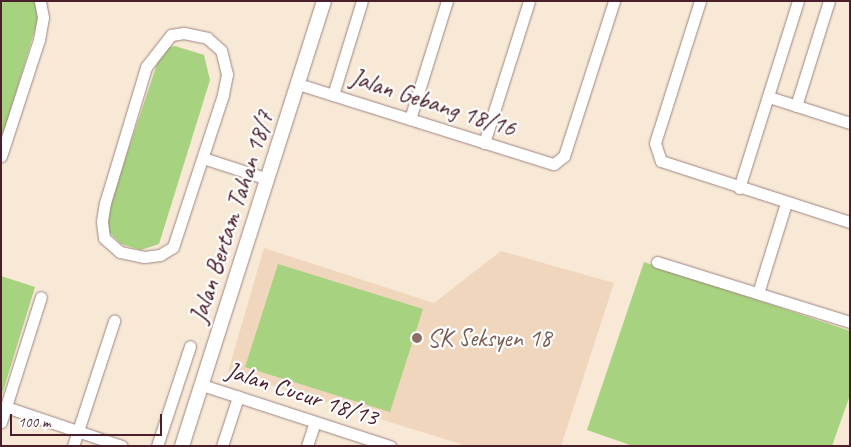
<!DOCTYPE html>
<html>
<head>
<meta charset="utf-8">
<style>
	body { margin:0 }
	#map { position:relative; width:851px; height:447px; overflow:hidden; background:#f7e9d6; font-family:Caveat,sans-serif }
	div>[style] { position:absolute }
	.built>* { inset:0; background:#f0d6bc }
	.green>* { inset:0; background:#a7d27f }
	.roads { filter:drop-shadow(0 0 1px #a08480) drop-shadow(0 0 1px #a08480) }
	.minor>* { height:11px; margin:-5.5px; padding:0 5.5px; transform-origin:5.5px; border-radius:5.5px; background:#fff }
	.tertiary>* { height:14px; margin:-7px; padding:0 7px; transform-origin:7px; border-radius:7px; background:#fff }
	.dots>* { width:14px; height:14px; translate:-50% -50%; box-sizing:border-box; border:2px solid #fff; border-radius:50% }
	span { translate:-50% -50%; white-space:nowrap; text-align:center; line-height:1.15; -webkit-text-stroke:4.5px #fff; paint-order:stroke }
	.street-label { font-size:25px; color:#4a1f2b }
	.education-label { font-size:25px; color:#785e54 }
	.left { translate:0 -50%; text-align:left }
	.frame { position:absolute; inset:0; border:2px solid #4a1f2b; pointer-events:none }
	.scale { position:absolute; left:10px; top:414px; width:152px; height:22px; box-sizing:border-box; border:2px solid #4a1f2b; border-top:0; padding-left:6px; font-size:15px; line-height:18px; white-space:nowrap; color:#4a1f2b; -webkit-text-stroke:4px #fff; paint-order:stroke }
</style>
</head>
<body>
<div id="map">
	<div class="built">
		<div style="clip-path:polygon(264px 248px,434px 303px,501px 251px,614px 283px,561px 446px,467px 446px,228px 372px)"></div>
	</div>
	<div class="green">
		<div style="clip-path:polygon(1px 1px,35px 1px,39px 16px,1px 142px)"></div>
		<div style="clip-path:polygon(175px 46px,204px 55px,210px 80px,159px 244px,141px 250px,121px 244px,109px 232px,106px 217px,162px 49px)"></div>
		<div style="clip-path:polygon(644px 262px,850px 331px,850px 395px,832px 446px,633px 446px,587px 430px)"></div>
		<div style="clip-path:polygon(278px 264px,423px 309px,390px 412px,245px 367px)"></div>
		<div style="clip-path:polygon(1px 276px,35px 287px,1px 398px)"></div>
	</div>
	<div class="roads">
		<div class="minor">
			<div style="left:700px;top:1px;width:149px;rotate:107.6deg"></div>
			<div style="left:655px;top:143px;width:19px;rotate:72deg"></div>
			<div style="left:661px;top:161px;width:199px;rotate:17.9deg"></div>
			<div style="left:184px;top:33px;width:24px;rotate:12deg"></div>
			<div style="left:207px;top:38px;width:18px;rotate:41deg"></div>
			<div style="left:221px;top:50px;width:25px;rotate:76deg"></div>
			<div style="left:227px;top:74px;width:21px;rotate:101deg"></div>
			<div style="left:223px;top:95px;width:160px;rotate:108.2deg"></div>
			<div style="left:173px;top:247px;width:15px;rotate:148deg"></div>
			<div style="left:160px;top:255px;width:16px;rotate:173deg"></div>
			<div style="left:144px;top:257px;width:25px;rotate:-168deg"></div>
			<div style="left:120px;top:252px;width:21px;rotate:-139deg"></div>
			<div style="left:104px;top:238px;width:17px;rotate:-97deg"></div>
			<div style="left:102px;top:221px;width:18px;rotate:-81deg"></div>
			<div style="left:105px;top:203px;width:142px;rotate:-73.2deg"></div>
			<div style="left:146px;top:67px;width:41px;rotate:-52deg"></div>
			<div style="left:171px;top:35px;width:13px;rotate:-9deg"></div>
			<div style="left:298px;top:84px;width:268px;rotate:17.4deg"></div>
			<div style="left:554px;top:164px;width:13px;rotate:-39deg"></div>
			<div style="left:564px;top:156px;width:163px;rotate:-72.1deg"></div>
			<div style="left:333px;top:95px;width:98px;rotate:-72.9deg"></div>
			<div style="left:769px;top:97px;width:85px;rotate:17.8deg"></div>
			<div style="left:796px;top:106px;width:110px;rotate:-72.6deg"></div>
			<div style="left:410px;top:119px;width:124px;rotate:-72.6deg"></div>
			<div style="left:484px;top:143px;width:149px;rotate:-72.4deg"></div>
			<div style="left:1px;top:156px;width:122px;rotate:-71.9deg"></div>
			<div style="left:39px;top:40px;width:23px;rotate:-80deg"></div>
			<div style="left:43px;top:17px;width:16px;rotate:-101deg"></div>
			<div style="left:203px;top:158px;width:68px;rotate:17.9deg"></div>
			<div style="left:739px;top:188px;width:196px;rotate:-72.5deg"></div>
			<div style="left:657px;top:262px;width:202px;rotate:17.3deg"></div>
			<div style="left:758px;top:293px;width:94px;rotate:-72.7deg"></div>
			<div style="left:202px;top:385px;width:198px;rotate:18deg"></div>
			<div style="left:6px;top:407px;width:122px;rotate:18.6deg"></div>
			<div style="left:1px;top:422px;width:131px;rotate:-72.3deg"></div>
			<div style="left:73px;top:446px;width:132px;rotate:-71.8deg"></div>
			<div style="left:157px;top:446px;width:105px;rotate:-71.7deg"></div>
			<div style="left:222px;top:446px;width:52px;rotate:-71.9deg"></div>
			<div style="left:307px;top:446px;width:25px;rotate:-72deg"></div>
		</div>
		<div class="tertiary">
			<div style="left:182px;top:446px;width:467px;rotate:-72.3deg"></div>
		</div>
	</div>
	<div class="dots">
		<div style="left:417px;top:338px;background:#8d6e63"></div>
	</div>
	<div class="street-label">
		<span style="left:433px;top:103px;rotate:18deg">Jalan Gebang 18/16</span>
		<span style="left:232px;top:217px;rotate:-72deg">Jalan Bertam Tahan 18/7</span>
		<span style="left:302px;top:394px;rotate:18deg">Jalan Cucur 18/13</span>
	</div>
	<div class="education-label">
		<span class="left" style="left:427px;top:338px">SK Seksyen 18</span>
	</div>
	<div class="frame"></div>
	<div class="scale">100 m</div>
</div>
</body>
</html>
